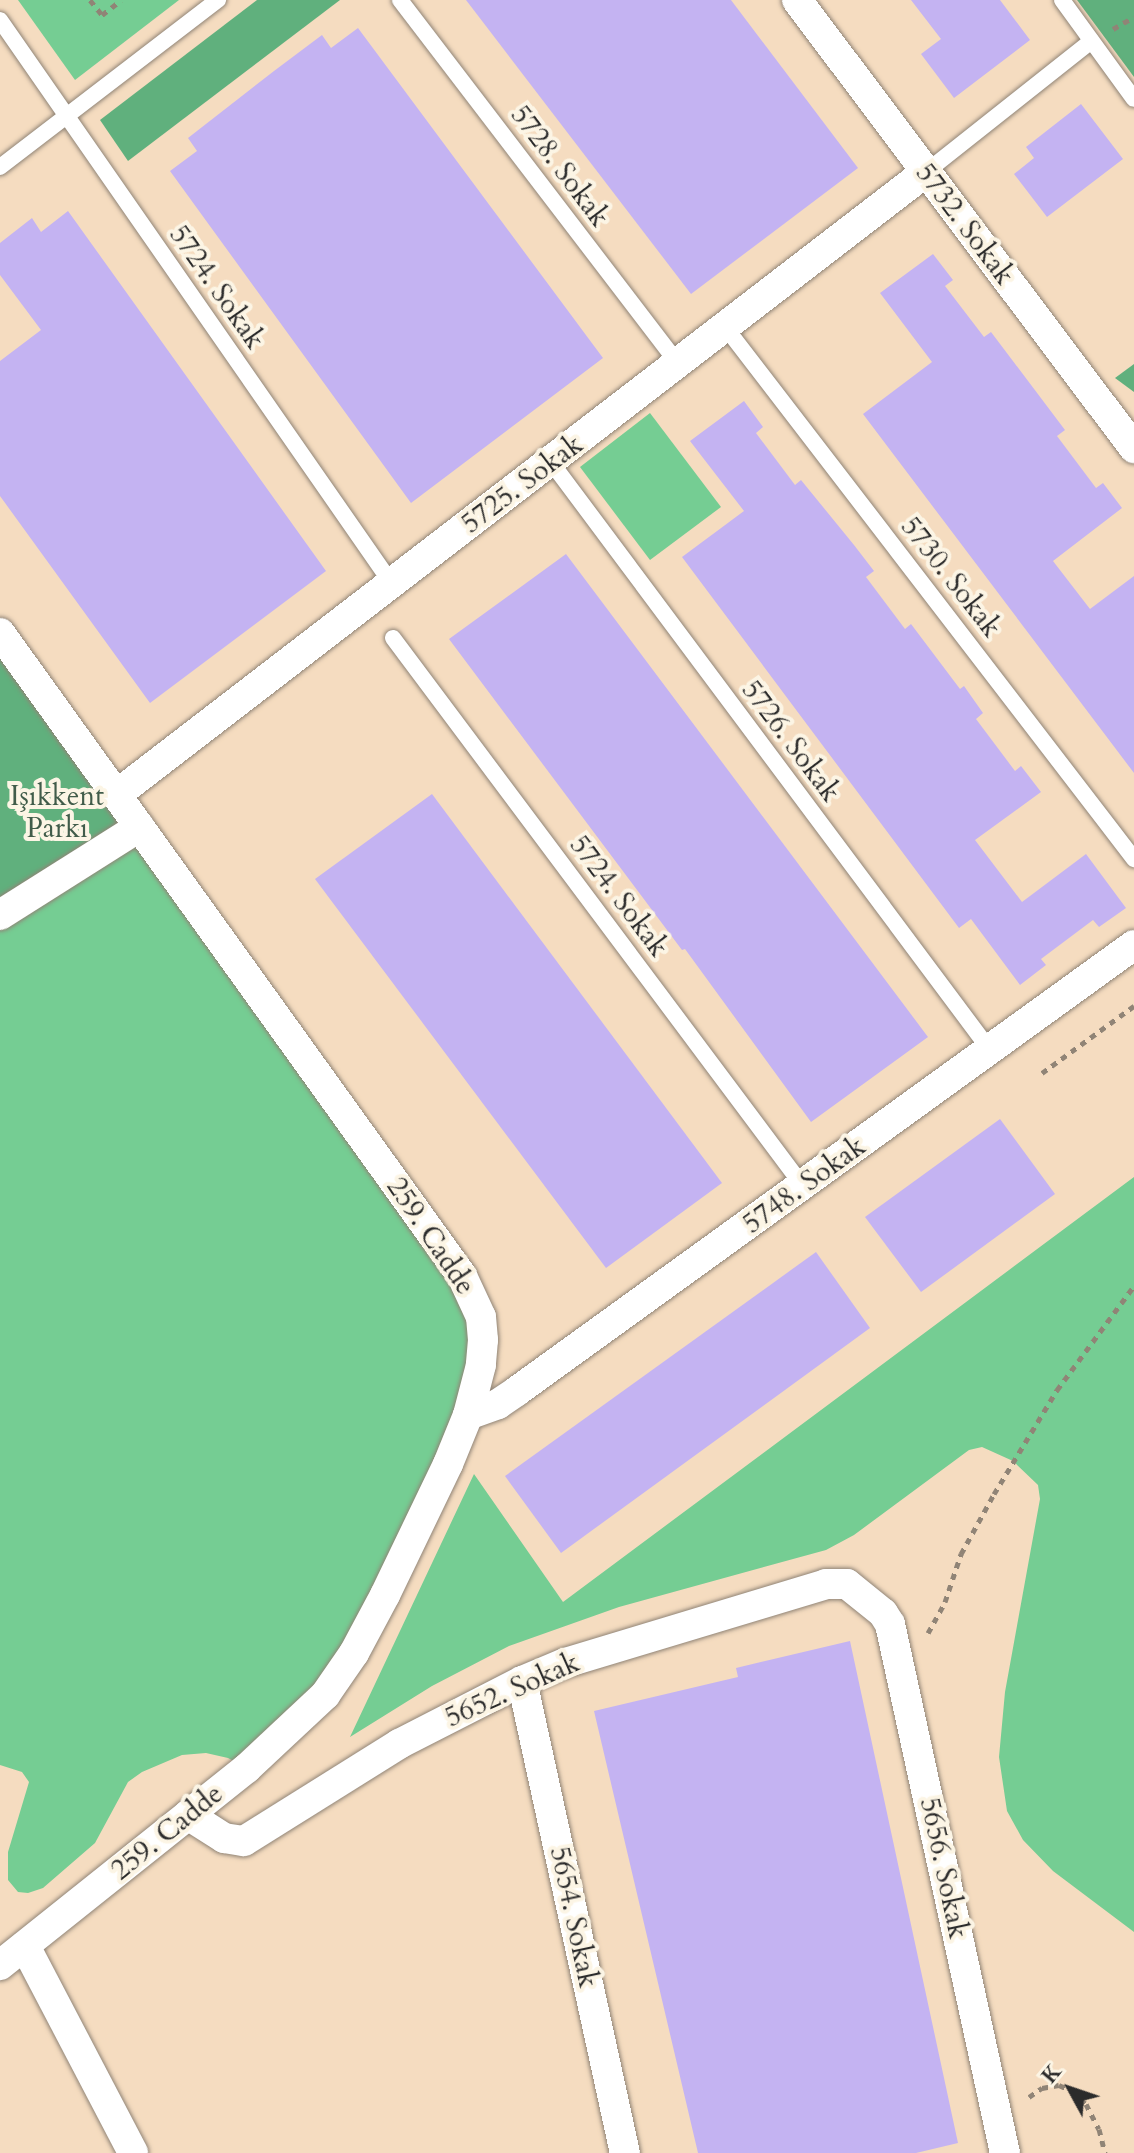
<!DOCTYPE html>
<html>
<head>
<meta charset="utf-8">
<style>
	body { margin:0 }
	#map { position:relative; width:1134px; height:2153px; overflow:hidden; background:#f5dcc0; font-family:Cardo,serif }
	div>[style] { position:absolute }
	.green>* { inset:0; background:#75cd93 }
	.forest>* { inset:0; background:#60b07d }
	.building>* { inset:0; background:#c4b3f2 }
	.path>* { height:5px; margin-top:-2.5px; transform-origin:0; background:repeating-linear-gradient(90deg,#908476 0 6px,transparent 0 12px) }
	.roads { filter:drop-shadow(0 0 2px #908476) drop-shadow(0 0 2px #908476) }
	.lane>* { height:16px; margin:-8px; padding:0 8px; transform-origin:8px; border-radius:8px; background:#fff }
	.street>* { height:30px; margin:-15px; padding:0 15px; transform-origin:15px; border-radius:15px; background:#fff }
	span { translate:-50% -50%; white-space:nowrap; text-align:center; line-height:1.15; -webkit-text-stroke:8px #fcf5e5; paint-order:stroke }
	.street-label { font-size:28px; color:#2b2b2b }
	.park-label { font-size:28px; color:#415c4a }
	.north { position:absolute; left:1030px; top:2049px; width:80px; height:80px; -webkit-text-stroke:6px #fcf5e5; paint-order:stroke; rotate:310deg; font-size:22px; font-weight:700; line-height:32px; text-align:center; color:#2b2b2b }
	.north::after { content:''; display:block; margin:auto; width:28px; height:36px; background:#2b2b2b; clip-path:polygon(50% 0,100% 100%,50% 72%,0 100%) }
</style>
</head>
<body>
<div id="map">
	<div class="green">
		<div style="clip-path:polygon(18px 0,179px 0,75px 80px)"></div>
		<div style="clip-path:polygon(650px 413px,721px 507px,650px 560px,580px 467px)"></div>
		<div style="clip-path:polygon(139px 827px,462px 1276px,483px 1340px,354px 1653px,247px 1768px,228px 1758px,206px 1753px,182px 1755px,142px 1772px,128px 1782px,95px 1843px,43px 1888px,28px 1893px,18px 1892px,8px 1880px,8px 1852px,29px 1782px,22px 1772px,0 1765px,0 911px)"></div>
		<div style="clip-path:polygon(1134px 1177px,1134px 1932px,1053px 1871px,1023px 1840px,1007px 1811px,999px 1757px,1005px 1692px,1040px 1499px,1038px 1485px,1013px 1461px,982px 1447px,969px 1450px,854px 1535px,826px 1550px,619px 1607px,509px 1646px,432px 1686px,350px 1737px,474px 1474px,563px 1602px)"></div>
	</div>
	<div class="forest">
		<div style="clip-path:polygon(257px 0,340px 0,128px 161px,100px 120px)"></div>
		<div style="clip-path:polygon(1077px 0,1134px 0,1134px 77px)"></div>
		<div style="clip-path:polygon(1134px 364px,1134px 392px,1115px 378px)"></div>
		<div style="clip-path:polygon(0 633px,139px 827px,0 911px)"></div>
	</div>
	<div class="building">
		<div style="clip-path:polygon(466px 0,731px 0,858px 168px,691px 294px)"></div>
		<div style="clip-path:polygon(911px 0,1000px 0,1030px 40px,954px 98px,921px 54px,941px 39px)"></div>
		<div style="clip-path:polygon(358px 28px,603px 358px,411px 503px,170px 171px,197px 151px,188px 138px,274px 71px,322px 35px,331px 48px)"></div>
		<div style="clip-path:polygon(1081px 104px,1123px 159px,1047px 217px,1014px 174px,1034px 158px,1026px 147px)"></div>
		<div style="clip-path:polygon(68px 211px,326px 571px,150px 703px,0 496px,0 361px,41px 330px,0 275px,0 243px,32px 218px,41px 232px)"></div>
		<div style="clip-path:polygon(933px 254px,953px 280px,945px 286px,984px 337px,991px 332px,1065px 430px,1057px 436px,1096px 488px,1103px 483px,1122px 508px,1053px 561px,1090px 609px,1134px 576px,1134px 773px,863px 414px,932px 362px,880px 293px)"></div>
		<div style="clip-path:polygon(744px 401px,763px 427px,756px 433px,795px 485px,801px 480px,854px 545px,874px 571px,866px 577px,905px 629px,911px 624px,960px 689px,964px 686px,983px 713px,976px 719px,1015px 771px,1021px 766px,1041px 792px,975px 840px,1022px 902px,1086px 854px,1126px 908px,1099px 927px,1093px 920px,1041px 959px,1046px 965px,1020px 985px,971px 919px,959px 928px,682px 557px,744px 511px,690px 441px)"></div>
		<div style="clip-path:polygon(566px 554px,928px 1037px,811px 1122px,685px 949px,682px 950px,449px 639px)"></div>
		<div style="clip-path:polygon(432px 794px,722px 1183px,606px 1268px,315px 879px)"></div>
		<div style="clip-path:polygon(1000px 1119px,1055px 1194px,921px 1292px,865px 1217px)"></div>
		<div style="clip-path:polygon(816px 1252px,870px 1328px,561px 1553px,505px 1476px)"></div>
		<div style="clip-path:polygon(850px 1641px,958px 2143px,916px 2153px,698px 2153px,594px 1711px,738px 1677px,736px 1668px)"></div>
	</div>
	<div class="path">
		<div style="left:90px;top:0;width:19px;rotate:51deg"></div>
		<div style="left:102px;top:15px;width:24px;rotate:-38deg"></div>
		<div style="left:1113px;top:29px;width:24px;rotate:-30deg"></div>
		<div style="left:1042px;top:1073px;width:114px;rotate:-36.1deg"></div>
		<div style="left:928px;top:1633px;width:35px;rotate:-61deg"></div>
		<div style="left:945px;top:1602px;width:51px;rotate:-71.6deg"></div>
		<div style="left:961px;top:1554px;width:68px;rotate:-61.2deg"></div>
		<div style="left:994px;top:1494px;width:122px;rotate:-58.8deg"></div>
		<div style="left:1057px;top:1390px;width:129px;rotate:-53.5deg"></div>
		<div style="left:1029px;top:2097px;width:16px;rotate:-35deg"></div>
		<div style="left:1042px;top:2088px;width:17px;rotate:-10deg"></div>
		<div style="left:1059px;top:2085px;width:14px;rotate:25deg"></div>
		<div style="left:1072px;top:2091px;width:19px;rotate:43deg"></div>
		<div style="left:1086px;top:2104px;width:28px;rotate:63deg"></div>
		<div style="left:1099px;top:2129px;width:25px;rotate:76deg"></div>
	</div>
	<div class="roads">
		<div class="lane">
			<div style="left:400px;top:0;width:458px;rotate:52.6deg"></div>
			<div style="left:1062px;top:0;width:122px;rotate:54deg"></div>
			<div style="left:0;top:20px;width:687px;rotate:55.2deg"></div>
			<div style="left:0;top:167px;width:275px;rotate:-37.5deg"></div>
			<div style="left:926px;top:172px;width:211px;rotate:-38.4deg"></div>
			<div style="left:726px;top:328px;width:670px;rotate:52.46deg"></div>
			<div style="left:551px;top:462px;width:734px;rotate:53.26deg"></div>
			<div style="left:393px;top:638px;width:684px;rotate:53.2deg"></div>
		</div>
		<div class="street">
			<div style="left:797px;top:0;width:561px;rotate:53.05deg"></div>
			<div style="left:0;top:633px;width:792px;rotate:54.3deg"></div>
			<div style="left:462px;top:1276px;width:45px;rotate:65.1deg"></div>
			<div style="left:481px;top:1317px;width:23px;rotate:85deg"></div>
			<div style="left:483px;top:1340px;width:25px;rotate:95deg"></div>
			<div style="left:481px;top:1365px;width:52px;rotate:104.6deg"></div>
			<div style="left:468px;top:1415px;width:53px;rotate:112.2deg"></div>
			<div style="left:448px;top:1464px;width:145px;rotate:115.7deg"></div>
			<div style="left:385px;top:1595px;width:66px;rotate:118.1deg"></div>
			<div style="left:354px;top:1653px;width:51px;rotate:124.6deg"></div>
			<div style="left:325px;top:1695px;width:107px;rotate:136.9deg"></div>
			<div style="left:247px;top:1768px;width:316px;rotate:141.4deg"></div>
			<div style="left:116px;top:795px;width:1022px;rotate:-37.57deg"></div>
			<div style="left:0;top:915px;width:165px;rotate:-32.3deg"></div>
			<div style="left:468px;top:1415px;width:32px;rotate:-20deg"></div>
			<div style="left:498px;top:1404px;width:23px;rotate:-34deg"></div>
			<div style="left:517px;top:1391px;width:761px;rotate:-35.86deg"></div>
			<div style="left:522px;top:1681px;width:483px;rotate:77.7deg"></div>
			<div style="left:188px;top:1815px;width:43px;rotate:32.6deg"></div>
			<div style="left:224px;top:1838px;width:20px;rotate:9deg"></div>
			<div style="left:244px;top:1841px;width:183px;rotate:-32deg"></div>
			<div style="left:399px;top:1744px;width:138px;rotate:-27.1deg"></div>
			<div style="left:522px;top:1681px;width:47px;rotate:-22.7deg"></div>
			<div style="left:565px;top:1663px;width:273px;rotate:-16.8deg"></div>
			<div style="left:826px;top:1584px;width:21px"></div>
			<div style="left:847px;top:1584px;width:46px;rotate:38.9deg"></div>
			<div style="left:883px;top:1613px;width:13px;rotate:58deg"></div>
			<div style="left:890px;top:1624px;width:541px;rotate:77.74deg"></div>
			<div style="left:25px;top:1946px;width:233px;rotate:62.4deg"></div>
		</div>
	</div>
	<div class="street-label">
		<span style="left:560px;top:166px;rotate:53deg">5728. Sokak</span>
		<span style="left:965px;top:224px;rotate:53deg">5732. Sokak</span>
		<span style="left:217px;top:287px;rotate:55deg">5724. Sokak</span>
		<span style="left:522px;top:484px;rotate:-37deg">5725. Sokak</span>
		<span style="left:951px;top:577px;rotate:52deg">5730. Sokak</span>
		<span style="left:791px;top:741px;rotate:53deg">5726. Sokak</span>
		<span style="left:619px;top:896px;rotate:53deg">5724. Sokak</span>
		<span style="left:804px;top:1185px;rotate:-36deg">5748. Sokak</span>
		<span style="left:431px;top:1236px;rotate:56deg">259. Cadde</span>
		<span style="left:512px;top:1690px;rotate:-24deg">5652. Sokak</span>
		<span style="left:167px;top:1832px;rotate:-39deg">259. Cadde</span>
		<span style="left:944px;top:1868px;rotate:78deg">5656. Sokak</span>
		<span style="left:574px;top:1917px;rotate:78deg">5654. Sokak</span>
	</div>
	<div class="park-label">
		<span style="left:57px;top:812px">Işıkkent<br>Parkı</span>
	</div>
	<div class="north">K</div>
</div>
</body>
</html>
